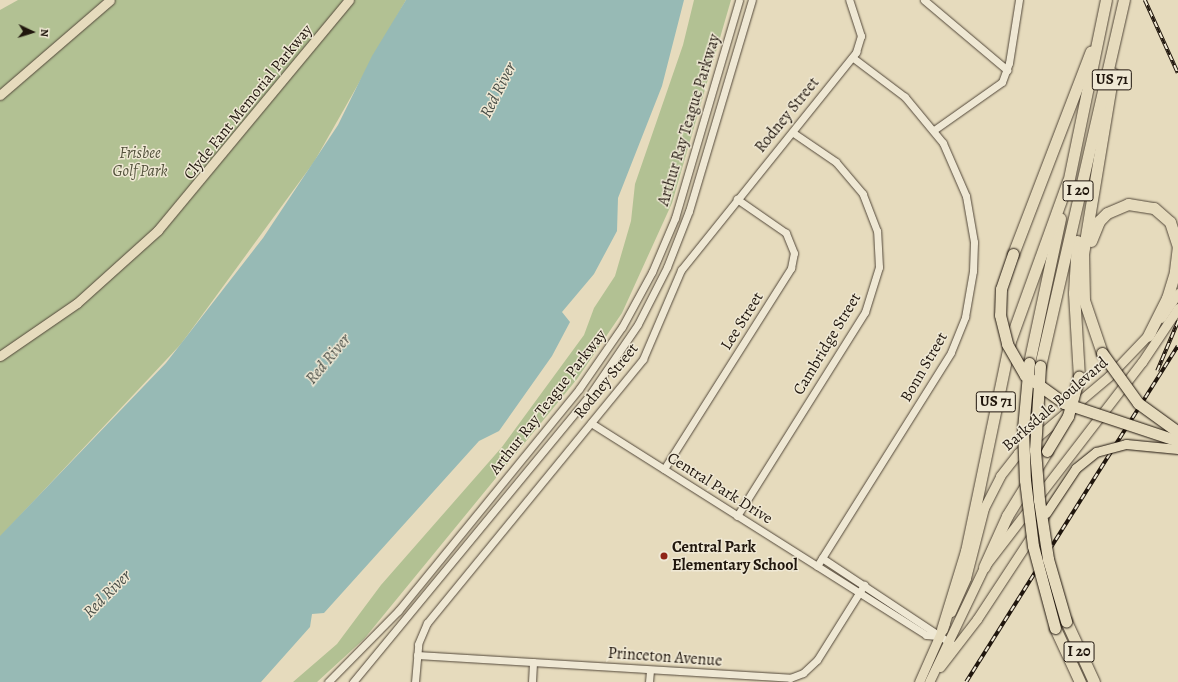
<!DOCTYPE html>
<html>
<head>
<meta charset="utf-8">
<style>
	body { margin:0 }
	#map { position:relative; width:1178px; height:682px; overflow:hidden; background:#e6dbbd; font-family:Alegreya,serif }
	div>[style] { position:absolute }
	.green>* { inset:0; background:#b2c193 }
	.water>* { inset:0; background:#97bab5 }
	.roads { filter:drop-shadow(0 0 1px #524739) drop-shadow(0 0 1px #524739) }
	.minor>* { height:7px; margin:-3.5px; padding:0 3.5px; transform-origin:3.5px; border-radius:3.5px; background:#efe8d4 }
	.major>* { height:9px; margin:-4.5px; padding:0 4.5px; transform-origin:4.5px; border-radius:4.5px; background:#e6dbbd }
	.highway>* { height:11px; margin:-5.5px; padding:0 5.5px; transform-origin:5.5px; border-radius:5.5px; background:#e6dbbd }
	.rail>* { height:3.5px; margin-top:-1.75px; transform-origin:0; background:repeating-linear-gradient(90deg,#efe8d4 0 6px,#20160d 0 12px); box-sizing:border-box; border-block:1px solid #20160d }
	.bridges { filter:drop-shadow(0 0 1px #20160d) drop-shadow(0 0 1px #20160d) }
	.major-bridge>* { height:9px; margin:-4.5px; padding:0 4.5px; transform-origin:4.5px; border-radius:4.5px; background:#e6dbbd }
	.highway-bridge>* { height:11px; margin:-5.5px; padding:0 5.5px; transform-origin:5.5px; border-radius:5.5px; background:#e6dbbd }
	.dots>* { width:11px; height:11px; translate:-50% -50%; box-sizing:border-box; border:2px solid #efe8d4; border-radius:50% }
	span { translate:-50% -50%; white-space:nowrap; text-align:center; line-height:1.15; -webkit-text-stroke:3px #efe8d4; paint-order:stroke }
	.shield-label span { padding:1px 3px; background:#efe8d4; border:1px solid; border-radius:3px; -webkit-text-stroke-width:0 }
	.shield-label { font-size:15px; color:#20160d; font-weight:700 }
	.street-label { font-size:16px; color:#20160d }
	.park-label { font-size:16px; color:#53523c; font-style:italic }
	.poi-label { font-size:16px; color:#20160d; font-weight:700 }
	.left { translate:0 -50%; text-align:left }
	.water-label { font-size:17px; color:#4a4f48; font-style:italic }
	.north { position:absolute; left:12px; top:12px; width:40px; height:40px; -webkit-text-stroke:3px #efe8d4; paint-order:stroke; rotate:94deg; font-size:11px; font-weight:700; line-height:16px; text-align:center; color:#20160d }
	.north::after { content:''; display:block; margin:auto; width:14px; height:18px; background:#20160d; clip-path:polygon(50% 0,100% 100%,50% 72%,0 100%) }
</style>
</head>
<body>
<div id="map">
	<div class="green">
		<div style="clip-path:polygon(18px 0,104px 0,0 91px,0 10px)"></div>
		<div style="clip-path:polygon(114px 0,406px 0,314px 162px,181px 344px,0 537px,0 98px)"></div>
		<div style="clip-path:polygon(694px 0,731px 0,672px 203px,622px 313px,577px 379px,364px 639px,317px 682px,293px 682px,337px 644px,381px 585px,502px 447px,584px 335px,594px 308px,615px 276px,631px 221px,635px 184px,683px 45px)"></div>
	</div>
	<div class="water">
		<div style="clip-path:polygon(406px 0,684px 0,662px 86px,618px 198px,617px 231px,594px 274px,562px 312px,570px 322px,552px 356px,499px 431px,479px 441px,324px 613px,312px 614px,310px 627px,261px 682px,0 682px,0 536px,166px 363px,263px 238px,338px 125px,372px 56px)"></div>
	</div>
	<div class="roads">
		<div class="minor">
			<div style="left:924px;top:0;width:109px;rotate:40.1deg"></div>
			<div style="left:934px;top:130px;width:83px;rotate:-35.2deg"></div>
			<div style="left:1002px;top:82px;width:20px;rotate:-70deg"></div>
			<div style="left:1009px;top:63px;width:64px;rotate:-81deg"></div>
			<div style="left:591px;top:423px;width:396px;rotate:32.3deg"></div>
			<div style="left:926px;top:635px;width:12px;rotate:5deg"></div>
			<div style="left:664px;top:469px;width:238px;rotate:-57.7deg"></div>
			<div style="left:791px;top:268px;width:15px;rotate:-79deg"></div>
			<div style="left:794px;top:253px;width:22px;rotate:-112deg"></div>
			<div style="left:786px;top:233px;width:60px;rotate:-145.2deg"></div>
			<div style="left:737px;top:516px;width:241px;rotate:-57.9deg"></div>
			<div style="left:865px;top:312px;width:47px;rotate:-72.7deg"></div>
			<div style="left:879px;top:267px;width:36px;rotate:-93deg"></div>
			<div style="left:877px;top:231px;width:40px;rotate:-111deg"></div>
			<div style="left:863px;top:194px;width:42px;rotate:-130.2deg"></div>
			<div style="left:836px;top:162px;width:53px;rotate:-145.7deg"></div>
			<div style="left:822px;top:558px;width:156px;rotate:33.5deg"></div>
			<div style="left:817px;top:566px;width:252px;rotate:-57.9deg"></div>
			<div style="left:951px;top:352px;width:38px;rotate:-68deg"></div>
			<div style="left:965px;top:317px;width:47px;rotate:-80.1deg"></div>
			<div style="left:973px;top:271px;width:29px;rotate:-88deg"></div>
			<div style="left:974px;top:242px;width:47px;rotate:-99.9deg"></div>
			<div style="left:966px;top:196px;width:58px;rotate:-113.5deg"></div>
			<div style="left:943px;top:143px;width:60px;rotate:-129.6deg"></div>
			<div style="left:905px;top:97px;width:66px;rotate:-143deg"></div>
			<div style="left:417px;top:655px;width:374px;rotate:3.5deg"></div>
			<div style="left:790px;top:678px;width:14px;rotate:-21deg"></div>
			<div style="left:803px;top:673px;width:19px;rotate:-43deg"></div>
			<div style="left:817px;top:660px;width:89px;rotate:-57.9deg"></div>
			<div style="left:328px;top:682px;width:100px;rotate:-45.4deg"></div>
			<div style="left:398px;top:611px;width:286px;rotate:-50.8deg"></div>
			<div style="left:579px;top:389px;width:75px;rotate:-55.3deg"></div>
			<div style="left:622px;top:327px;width:63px;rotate:-61.4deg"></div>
			<div style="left:652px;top:272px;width:59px;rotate:-66.9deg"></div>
			<div style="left:675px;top:218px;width:227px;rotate:-73.6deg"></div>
			<div style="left:353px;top:682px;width:374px;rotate:-50.5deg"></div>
			<div style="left:591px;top:393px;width:83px;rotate:-55.7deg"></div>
			<div style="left:638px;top:324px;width:64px;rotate:-63deg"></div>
			<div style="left:667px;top:267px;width:60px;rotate:-68.6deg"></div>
			<div style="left:689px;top:211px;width:220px;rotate:-73.4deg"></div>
			<div style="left:415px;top:682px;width:38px;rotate:-85deg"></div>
			<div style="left:418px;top:644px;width:23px;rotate:-67deg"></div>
			<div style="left:427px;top:623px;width:341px;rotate:-50.7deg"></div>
			<div style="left:643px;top:359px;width:97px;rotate:-66.9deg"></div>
			<div style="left:681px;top:270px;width:280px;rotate:-51.2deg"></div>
			<div style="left:856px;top:52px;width:17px;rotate:-73deg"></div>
			<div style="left:861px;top:36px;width:38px;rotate:-108deg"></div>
			<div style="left:532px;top:682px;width:20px;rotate:-87deg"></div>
			<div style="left:649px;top:682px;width:12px;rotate:-85deg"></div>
		</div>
		<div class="major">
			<div style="left:0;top:95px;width:145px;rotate:-40.8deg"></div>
			<div style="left:1161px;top:318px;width:30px;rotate:-56deg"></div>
			<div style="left:0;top:356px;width:93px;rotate:-34.5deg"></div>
			<div style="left:77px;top:303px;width:109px;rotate:-42deg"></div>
			<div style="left:158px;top:230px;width:299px;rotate:-50.3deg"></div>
			<div style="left:951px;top:612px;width:37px;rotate:-66deg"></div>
			<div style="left:966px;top:578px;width:72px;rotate:-75.6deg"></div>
			<div style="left:984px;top:508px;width:36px;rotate:-63deg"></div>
			<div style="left:1000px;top:476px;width:29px;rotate:-52deg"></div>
			<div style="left:1018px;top:453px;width:119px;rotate:-40.2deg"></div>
			<div style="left:1109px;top:376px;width:61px;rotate:-46.3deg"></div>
			<div style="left:940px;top:667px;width:61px;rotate:-52.4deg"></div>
			<div style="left:977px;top:619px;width:122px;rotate:-56.7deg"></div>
			<div style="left:919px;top:682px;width:64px;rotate:-66.2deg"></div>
			<div style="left:929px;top:682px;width:127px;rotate:-64.4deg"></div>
			<div style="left:984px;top:567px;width:259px;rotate:-52.4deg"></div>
			<div style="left:1142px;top:362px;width:65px;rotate:-56.3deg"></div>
		</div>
		<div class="highway">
			<div style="left:1067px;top:188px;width:192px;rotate:-78.3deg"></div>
			<div style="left:1077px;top:241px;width:52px;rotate:93.3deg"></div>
			<div style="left:1074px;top:293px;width:83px;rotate:86.6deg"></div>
			<div style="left:1091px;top:241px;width:22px;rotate:-68deg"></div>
			<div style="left:1099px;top:221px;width:11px;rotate:-45deg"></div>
			<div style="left:1107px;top:213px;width:23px;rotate:-23deg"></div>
			<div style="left:1128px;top:204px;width:26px;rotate:9deg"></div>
			<div style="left:1154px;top:208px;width:21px;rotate:41deg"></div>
			<div style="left:1170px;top:222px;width:25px;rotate:72deg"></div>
			<div style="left:1178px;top:246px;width:26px;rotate:97deg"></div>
			<div style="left:1175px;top:272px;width:27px;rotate:107deg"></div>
			<div style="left:1167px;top:298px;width:42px;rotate:116.6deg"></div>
			<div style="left:1013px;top:254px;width:217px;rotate:-69deg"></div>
			<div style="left:1102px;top:353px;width:56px;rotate:-108.8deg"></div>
			<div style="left:1084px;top:300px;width:46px;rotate:-91.2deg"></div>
			<div style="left:1083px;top:254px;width:183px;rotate:-80.6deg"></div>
			<div style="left:1029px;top:363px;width:148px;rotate:-77.9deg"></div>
			<div style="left:1040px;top:366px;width:376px;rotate:-77.1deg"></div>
			<div style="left:984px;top:567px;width:56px;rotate:-65.7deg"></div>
			<div style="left:1007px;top:516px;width:76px;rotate:-58.4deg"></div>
			<div style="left:1066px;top:621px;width:67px;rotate:65.3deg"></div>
			<div style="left:1055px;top:628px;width:60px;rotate:65.2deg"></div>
			<div style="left:942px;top:629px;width:82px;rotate:-72.9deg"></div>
			<div style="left:966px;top:551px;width:215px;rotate:-78.2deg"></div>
			<div style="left:1010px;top:341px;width:170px;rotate:-70.1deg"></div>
		</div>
	</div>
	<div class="rail">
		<div style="left:1145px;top:0;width:80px;rotate:65.7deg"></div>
		<div style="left:1157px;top:371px;width:54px;rotate:-67.2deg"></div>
		<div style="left:966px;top:682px;width:397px;rotate:-57.8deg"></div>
	</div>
	<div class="bridges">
		<div class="major-bridge">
			<div style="left:1046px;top:513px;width:54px;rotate:-56.3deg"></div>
			<div style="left:1076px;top:468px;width:26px;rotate:-39deg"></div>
			<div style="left:1096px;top:452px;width:31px;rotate:-15deg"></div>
			<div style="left:1126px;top:444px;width:52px;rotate:5.5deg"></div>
		</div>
		<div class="highway-bridge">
			<div style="left:1013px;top:254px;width:37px;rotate:109deg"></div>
			<div style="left:1001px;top:289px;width:26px;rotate:92deg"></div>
			<div style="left:1000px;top:315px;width:30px;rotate:76deg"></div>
			<div style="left:1007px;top:344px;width:36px;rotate:60deg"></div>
			<div style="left:1025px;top:375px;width:48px;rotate:35.7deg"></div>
			<div style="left:1064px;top:403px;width:120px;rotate:18.4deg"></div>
			<div style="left:1102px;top:353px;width:62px;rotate:54.2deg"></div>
			<div style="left:1138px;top:403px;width:49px;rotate:35.9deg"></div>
			<div style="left:1029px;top:363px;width:66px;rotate:95.2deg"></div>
			<div style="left:1023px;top:429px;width:51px;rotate:87.8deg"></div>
			<div style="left:1025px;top:480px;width:66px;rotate:83.1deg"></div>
			<div style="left:1033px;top:546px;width:85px;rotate:75deg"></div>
			<div style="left:1040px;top:366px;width:84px;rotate:93.4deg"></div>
			<div style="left:1035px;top:450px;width:50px;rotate:85.4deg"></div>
			<div style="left:1039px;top:500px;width:60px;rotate:81.3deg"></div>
			<div style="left:1048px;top:559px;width:65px;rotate:73.8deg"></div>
			<div style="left:1047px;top:451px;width:41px;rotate:-59deg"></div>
			<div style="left:1068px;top:416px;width:41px;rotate:-74.6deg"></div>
		</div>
	</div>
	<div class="dots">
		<div style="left:664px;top:556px;background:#8f2418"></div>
	</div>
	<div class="shield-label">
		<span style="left:1112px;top:80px">US 71</span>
		<span style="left:1078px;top:191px">I 20</span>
		<span style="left:996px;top:402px">US 71</span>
		<span style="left:1079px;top:652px">I 20</span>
	</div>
	<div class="street-label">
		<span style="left:248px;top:102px;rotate:-51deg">Clyde Fant Memorial Parkway</span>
		<span style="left:787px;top:115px;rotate:-51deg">Rodney Street</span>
		<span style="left:689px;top:120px;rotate:-73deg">Arthur Ray Teague Parkway</span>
		<span style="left:742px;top:321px;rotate:-58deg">Lee Street</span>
		<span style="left:827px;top:344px;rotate:-59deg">Cambridge Street</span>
		<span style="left:924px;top:367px;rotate:-60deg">Bonn Street</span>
		<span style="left:606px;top:381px;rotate:-51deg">Rodney Street</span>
		<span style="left:548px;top:402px;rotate:-52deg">Arthur Ray Teague Parkway</span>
		<span style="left:1055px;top:404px;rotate:-41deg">Barksdale Boulevard</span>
		<span style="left:720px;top:488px;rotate:32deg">Central Park Drive</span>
		<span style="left:665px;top:657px;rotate:4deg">Princeton Avenue</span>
	</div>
	<div class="park-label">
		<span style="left:140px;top:162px">Frisbee<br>Golf Park</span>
	</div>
	<div class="poi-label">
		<span class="left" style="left:672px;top:556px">Central Park<br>Elementary School</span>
	</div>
	<div class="water-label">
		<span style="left:498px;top:90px;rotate:-63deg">Red River</span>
		<span style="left:328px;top:359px;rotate:-50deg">Red River</span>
		<span style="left:107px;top:594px;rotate:-45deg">Red River</span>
	</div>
	<div class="north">N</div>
</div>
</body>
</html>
